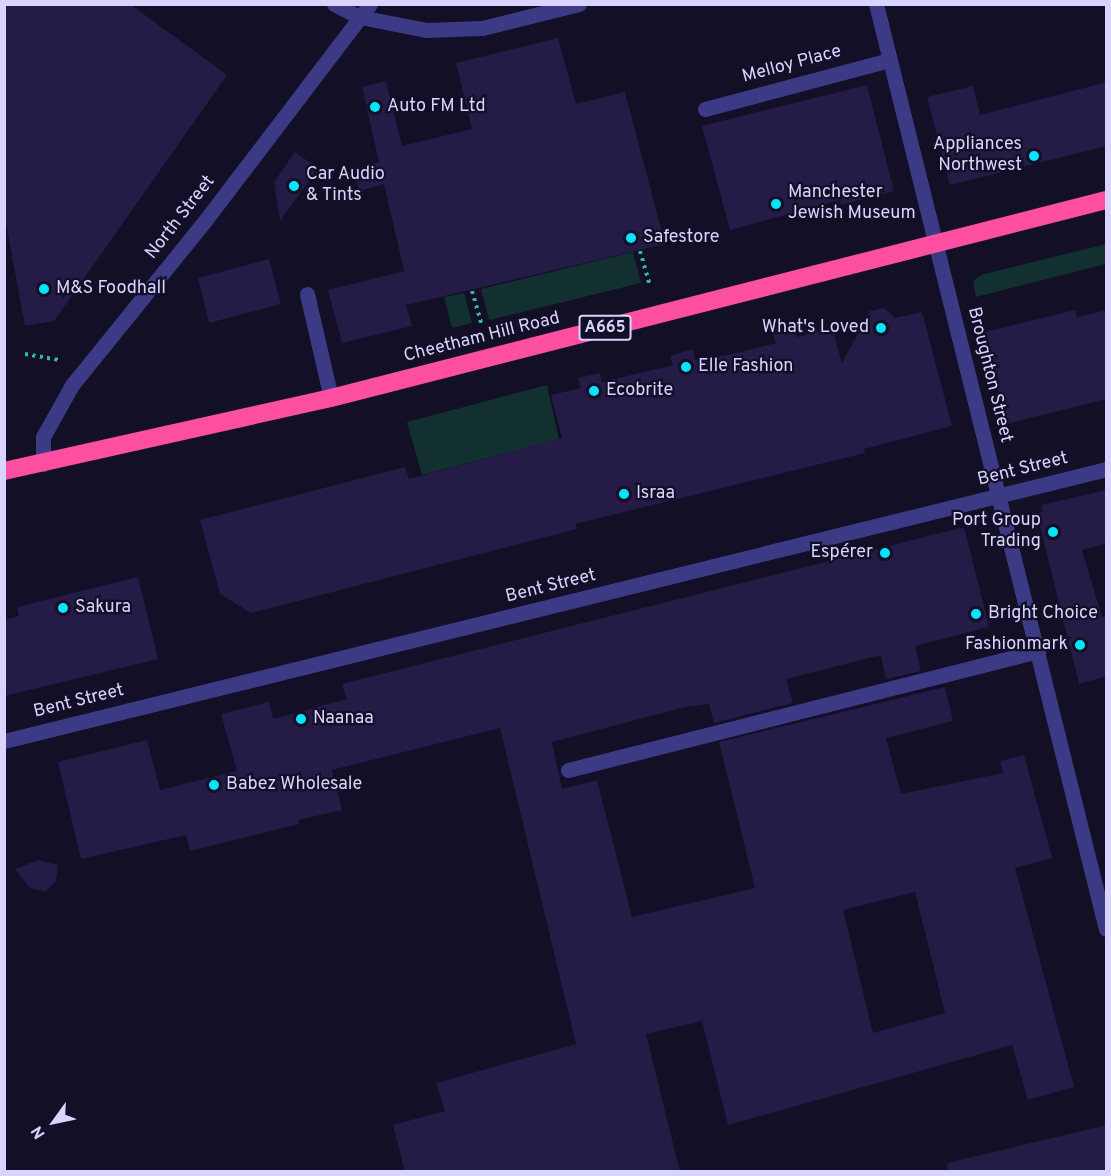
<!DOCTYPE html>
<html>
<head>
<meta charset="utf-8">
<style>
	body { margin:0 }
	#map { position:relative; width:1111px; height:1176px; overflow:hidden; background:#130f26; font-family:Overpass,sans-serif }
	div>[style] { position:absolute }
	.green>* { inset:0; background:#12302f }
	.building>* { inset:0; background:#241b47 }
	.path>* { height:4px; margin-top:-2px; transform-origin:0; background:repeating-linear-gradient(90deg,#2fb8b0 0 3px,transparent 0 7.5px) }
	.minor>* { height:15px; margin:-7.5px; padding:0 7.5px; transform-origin:7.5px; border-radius:7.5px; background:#3d3a85 }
	.highway>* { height:18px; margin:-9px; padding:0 9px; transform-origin:9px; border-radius:9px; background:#ff4fa3 }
	.dots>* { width:16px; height:16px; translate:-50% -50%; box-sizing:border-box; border:3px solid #130f26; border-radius:50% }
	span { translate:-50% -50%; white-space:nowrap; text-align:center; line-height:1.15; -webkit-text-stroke:4.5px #130f26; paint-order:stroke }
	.shield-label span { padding:2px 4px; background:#130f26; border:2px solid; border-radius:4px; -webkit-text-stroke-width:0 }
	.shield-label { font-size:16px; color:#d9d4ff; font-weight:700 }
	.street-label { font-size:18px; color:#d9d4ff }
	.poi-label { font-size:18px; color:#d9d4ff }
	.left { translate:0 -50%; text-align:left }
	.right { translate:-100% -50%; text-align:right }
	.frame { position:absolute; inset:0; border:6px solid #d9d4ff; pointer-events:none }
	.north { position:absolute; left:24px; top:1092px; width:60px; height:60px; -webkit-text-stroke:4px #130f26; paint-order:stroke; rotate:237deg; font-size:16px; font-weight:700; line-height:24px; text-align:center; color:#d9d4ff }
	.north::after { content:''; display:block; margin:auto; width:21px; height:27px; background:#d9d4ff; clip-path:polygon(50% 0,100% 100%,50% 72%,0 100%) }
</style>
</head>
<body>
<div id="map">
	<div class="green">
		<div style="clip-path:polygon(1106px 244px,1106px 264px,976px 297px,973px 281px,981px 275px)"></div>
		<div style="clip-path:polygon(633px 252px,641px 283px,489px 320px,481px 289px)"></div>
		<div style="clip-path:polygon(464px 293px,472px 323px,452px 328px,444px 297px)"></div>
		<div style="clip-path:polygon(547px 385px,559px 439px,422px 475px,407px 422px)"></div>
	</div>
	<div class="building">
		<div style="clip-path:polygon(4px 4px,130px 4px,227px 75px,54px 321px,25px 326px,4px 213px)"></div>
		<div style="clip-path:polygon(558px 38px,576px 104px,625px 92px,665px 244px,406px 305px,412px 326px,342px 343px,328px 290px,404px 271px,384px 184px,359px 191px,353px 171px,379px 162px,362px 87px,386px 81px,402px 146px,472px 129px,456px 63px)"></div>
		<div style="clip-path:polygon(1107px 82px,1107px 146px,950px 185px,927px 97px,973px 86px,980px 115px)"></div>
		<div style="clip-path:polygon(867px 85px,894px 191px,841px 205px,840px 200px,730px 230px,702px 126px)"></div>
		<div style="clip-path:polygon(295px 152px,318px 168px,280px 221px,274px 182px)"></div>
		<div style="clip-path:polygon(269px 259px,281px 304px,209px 323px,198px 278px)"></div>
		<div style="clip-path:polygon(884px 308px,895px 318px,922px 312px,952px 426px,864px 449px,865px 453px,575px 524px,577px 529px,251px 613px,220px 594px,200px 520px,405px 467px,409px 479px,562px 438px,551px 395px,581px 388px,578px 378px,600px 373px,602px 382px,673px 365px,670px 356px,693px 349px,695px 360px,728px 355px,776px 343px,773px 334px,795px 329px,797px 337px,832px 328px,842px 363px,870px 311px)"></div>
		<div style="clip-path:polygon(1075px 310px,1077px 317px,1107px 310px,1107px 399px,1006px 424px,985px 332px)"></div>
		<div style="clip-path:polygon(1107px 490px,1107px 543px,1082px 550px,1102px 617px,1107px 616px,1107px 676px,1079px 684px,1037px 514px,1043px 512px,1041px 505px)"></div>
		<div style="clip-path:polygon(evenodd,964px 527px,989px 627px,915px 646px,921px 671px,886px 679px,881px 655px,786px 679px,793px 703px,714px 723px,709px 704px,685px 707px,552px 742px,562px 789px,597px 780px,632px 917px,755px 888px,719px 742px,945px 687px,953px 721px,886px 738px,901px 794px,1003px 773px,1000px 761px,1024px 755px,1052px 858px,1015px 868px,1074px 1087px,1028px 1100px,1012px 1045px,728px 1125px,702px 1021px,646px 1034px,680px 1172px,405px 1172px,393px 1125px,445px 1111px,436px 1083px,576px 1044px,500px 728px,332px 770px,342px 810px,298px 820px,299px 824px,190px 851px,186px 835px,81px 859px,58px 762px,147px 740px,160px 790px,237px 771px,221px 714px,269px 702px,273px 719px,347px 699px,342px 684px,964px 527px,915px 892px,945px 1013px,873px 1033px,843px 910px,915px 892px)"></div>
		<div style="clip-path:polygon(138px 577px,158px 659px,4px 696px,4px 620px,19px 616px,17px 607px)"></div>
		<div style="clip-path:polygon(38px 860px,58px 865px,56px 881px,45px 892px,30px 888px,15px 869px)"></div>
		<div style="clip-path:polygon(1107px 1125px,1107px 1172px,948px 1172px,947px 1163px)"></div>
	</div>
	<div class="path">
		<div style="left:640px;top:251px;width:35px;rotate:74deg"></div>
		<div style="left:472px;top:291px;width:37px;rotate:74deg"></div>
		<div style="left:25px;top:354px;width:35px;rotate:10deg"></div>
	</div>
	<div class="minor">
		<div style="left:334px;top:4px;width:29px;rotate:27deg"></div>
		<div style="left:360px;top:17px;width:67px;rotate:11.1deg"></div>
		<div style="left:426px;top:30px;width:56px;rotate:-2deg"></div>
		<div style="left:482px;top:28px;width:100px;rotate:-13.9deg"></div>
		<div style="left:876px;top:4px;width:953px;rotate:76.04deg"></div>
		<div style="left:705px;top:109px;width:190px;rotate:-14.9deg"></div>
		<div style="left:307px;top:294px;width:107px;rotate:77deg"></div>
		<div style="left:43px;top:464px;width:27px;rotate:-90deg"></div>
		<div style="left:43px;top:437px;width:60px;rotate:-60.9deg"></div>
		<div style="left:72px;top:385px;width:210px;rotate:-51deg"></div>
		<div style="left:204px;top:222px;width:274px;rotate:-52.7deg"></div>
		<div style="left:4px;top:741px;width:1135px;rotate:-13.86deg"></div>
		<div style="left:568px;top:770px;width:485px;rotate:-14.2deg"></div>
	</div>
	<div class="highway">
		<div style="left:4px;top:471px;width:335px;rotate:-12.6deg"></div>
		<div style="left:331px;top:398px;width:800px;rotate:-14.33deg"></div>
	</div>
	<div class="dots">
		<div style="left:375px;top:107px;background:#00e5ff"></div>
		<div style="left:1034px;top:156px;background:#00e5ff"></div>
		<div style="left:294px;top:186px;background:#00e5ff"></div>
		<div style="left:776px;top:204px;background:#00e5ff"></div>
		<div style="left:631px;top:238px;background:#00e5ff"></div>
		<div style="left:44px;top:289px;background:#00e5ff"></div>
		<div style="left:881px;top:328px;background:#00e5ff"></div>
		<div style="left:686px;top:367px;background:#00e5ff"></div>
		<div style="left:594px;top:391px;background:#00e5ff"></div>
		<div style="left:624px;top:494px;background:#00e5ff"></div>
		<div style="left:1053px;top:532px;background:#00e5ff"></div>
		<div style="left:885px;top:553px;background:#00e5ff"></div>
		<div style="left:63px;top:608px;background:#00e5ff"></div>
		<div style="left:976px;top:614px;background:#00e5ff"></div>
		<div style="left:1080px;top:645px;background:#00e5ff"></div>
		<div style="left:301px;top:719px;background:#00e5ff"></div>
		<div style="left:214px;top:785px;background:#00e5ff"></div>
	</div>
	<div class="shield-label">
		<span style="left:605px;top:328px">A665</span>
	</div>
	<div class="street-label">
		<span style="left:792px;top:65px;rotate:-15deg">Melloy Place</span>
		<span style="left:181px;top:218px;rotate:-52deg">North Street</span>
		<span style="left:482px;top:338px;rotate:-14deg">Cheetham Hill Road</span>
		<span style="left:989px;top:375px;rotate:76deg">Broughton Street</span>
		<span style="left:1023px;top:470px;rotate:-14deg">Bent Street</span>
		<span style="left:551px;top:587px;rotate:-14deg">Bent Street</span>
		<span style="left:79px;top:702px;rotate:-14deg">Bent Street</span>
	</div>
	<div class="poi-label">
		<span class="left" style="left:387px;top:107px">Auto FM Ltd</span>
		<span class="right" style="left:1022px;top:156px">Appliances<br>Northwest</span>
		<span class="left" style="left:306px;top:186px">Car Audio<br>&amp; Tints</span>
		<span class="left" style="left:788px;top:204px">Manchester<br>Jewish Museum</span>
		<span class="left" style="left:643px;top:238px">Safestore</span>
		<span class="left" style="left:56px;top:289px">M&amp;S Foodhall</span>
		<span class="right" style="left:869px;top:328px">What's Loved</span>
		<span class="left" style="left:698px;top:367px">Elle Fashion</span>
		<span class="left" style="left:606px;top:391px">Ecobrite</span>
		<span class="left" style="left:636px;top:494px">Israa</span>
		<span class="right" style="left:1041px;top:532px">Port Group<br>Trading</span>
		<span class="right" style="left:873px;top:553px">Espérer</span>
		<span class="left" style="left:75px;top:608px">Sakura</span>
		<span class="left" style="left:988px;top:614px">Bright Choice</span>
		<span class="right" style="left:1068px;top:645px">Fashionmark</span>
		<span class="left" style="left:313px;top:719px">Naanaa</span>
		<span class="left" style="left:226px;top:785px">Babez Wholesale</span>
	</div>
	<div class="frame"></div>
	<div class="north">N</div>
</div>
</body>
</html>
